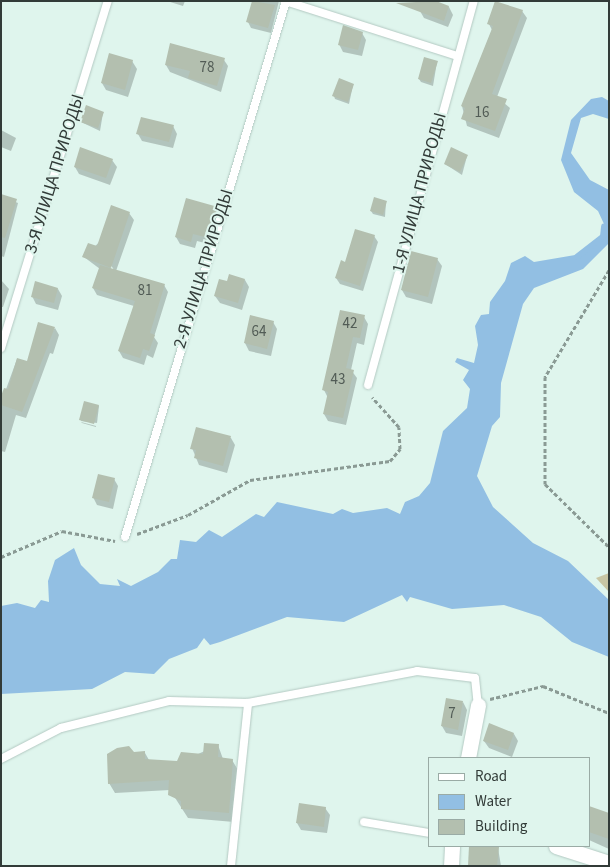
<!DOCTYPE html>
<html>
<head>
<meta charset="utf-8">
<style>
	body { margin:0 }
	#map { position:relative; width:610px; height:867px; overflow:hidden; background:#dff5ed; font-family:"Source Sans 3",sans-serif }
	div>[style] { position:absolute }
	.green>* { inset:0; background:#c8c6a4 }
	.water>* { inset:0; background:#92bfe3 }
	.shadow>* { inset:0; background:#0003 }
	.stream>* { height:5.5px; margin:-2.75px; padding:0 2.75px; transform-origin:2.75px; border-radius:2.75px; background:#92bfe3 }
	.building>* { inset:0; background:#b3bfaf }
	.path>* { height:3px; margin-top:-1.5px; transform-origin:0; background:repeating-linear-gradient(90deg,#8a9a94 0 4px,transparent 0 6.5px) }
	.roads { filter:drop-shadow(0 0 1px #b3c9c2) drop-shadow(0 0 1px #b3c9c2) }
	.service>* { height:8px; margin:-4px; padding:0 4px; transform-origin:4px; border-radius:4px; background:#fff }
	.minor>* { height:15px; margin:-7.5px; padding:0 7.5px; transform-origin:7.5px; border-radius:7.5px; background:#fff }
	span { translate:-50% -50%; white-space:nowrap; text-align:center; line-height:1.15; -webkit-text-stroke:4px #dff5ed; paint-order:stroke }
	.number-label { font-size:15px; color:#525c56 }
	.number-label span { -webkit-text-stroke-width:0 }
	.street-label { font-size:18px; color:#323b38 }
	.frame { position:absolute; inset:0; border:2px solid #323b38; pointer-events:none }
	.legend { position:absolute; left:428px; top:757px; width:162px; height:90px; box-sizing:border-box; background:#dff5ed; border:1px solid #9aaba5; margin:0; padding:6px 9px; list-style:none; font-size:15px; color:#323b38 }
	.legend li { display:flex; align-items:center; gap:10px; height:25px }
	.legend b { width:25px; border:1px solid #9aaba5 }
</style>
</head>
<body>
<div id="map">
	<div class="green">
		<div style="clip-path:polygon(609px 573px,609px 592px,596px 578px)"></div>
	</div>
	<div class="water">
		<div style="clip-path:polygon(602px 97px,609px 101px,609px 119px,593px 114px,581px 118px,571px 153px,590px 180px,609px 190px,609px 243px,583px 269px,534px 288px,523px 304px,501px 383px,500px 417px,492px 426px,477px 476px,493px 507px,533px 543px,568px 561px,609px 600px,609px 657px,572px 642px,541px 617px,504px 605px,452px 609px,410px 597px,407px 602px,402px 595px,344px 622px,287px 617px,220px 642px,210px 645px,204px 638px,197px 648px,169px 659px,154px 674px,125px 672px,92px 689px,1px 694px,1px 606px,17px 603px,35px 608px,41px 600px,49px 602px,48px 581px,55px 560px,74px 548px,81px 565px,100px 584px,120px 586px,117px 579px,131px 586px,158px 572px,171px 559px,177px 559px,180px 540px,196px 542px,209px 530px,222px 537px,256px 514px,264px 517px,277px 502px,333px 514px,342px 509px,353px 513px,387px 508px,400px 514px,405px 502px,419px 496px,430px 483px,443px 431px,467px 408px,470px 389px,463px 380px,469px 370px,455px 362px,457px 358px,474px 363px,478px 345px,475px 326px,481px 315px,489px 314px,490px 302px,505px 281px,511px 263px,525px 256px,534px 262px,581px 254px,603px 237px,604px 224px,598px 211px,574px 192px,561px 160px,571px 120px,591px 99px)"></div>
	</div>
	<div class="shadow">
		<div style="clip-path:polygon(167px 1px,185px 1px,183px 6px)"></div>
		<div style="clip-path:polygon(254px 1px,279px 1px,271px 33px,251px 28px,248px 22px)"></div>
		<div style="clip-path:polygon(423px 1px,449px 7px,453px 15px,448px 27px,424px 18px,420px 11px)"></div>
		<div style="clip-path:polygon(522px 11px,527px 18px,497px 97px,510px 108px,499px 138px,467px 126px,462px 106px,492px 30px,489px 24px)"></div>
		<div style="clip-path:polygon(362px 33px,366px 40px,362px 56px,343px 52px,339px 44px)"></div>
		<div style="clip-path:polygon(171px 44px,224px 60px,228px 66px,221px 92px,170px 72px,166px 65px)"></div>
		<div style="clip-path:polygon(132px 61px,137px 69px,128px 97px,106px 90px,102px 83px)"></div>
		<div style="clip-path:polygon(437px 62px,433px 86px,421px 82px,419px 79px)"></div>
		<div style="clip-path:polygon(353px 85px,349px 104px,335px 99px,334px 96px)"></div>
		<div style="clip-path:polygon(103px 113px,100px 131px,81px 122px)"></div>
		<div style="clip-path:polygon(173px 126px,177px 134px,173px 148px,142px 141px,138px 134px)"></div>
		<div style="clip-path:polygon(1px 130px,16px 138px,11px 151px,1px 147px)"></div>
		<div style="clip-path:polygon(467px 156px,462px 175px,445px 164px)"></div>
		<div style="clip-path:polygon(112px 160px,117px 167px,110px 185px,79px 174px,75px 167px)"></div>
		<div style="clip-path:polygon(1px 196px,18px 203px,4px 257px,1px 256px)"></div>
		<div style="clip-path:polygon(386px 202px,385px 217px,373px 214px,371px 211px)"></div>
		<div style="clip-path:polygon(217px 208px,221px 215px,213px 245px,197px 241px,195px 248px,180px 244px,176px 237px)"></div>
		<div style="clip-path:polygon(evenodd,129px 213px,134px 220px,116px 271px,164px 285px,168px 292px,154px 337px,158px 343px,153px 358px,147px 355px,144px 365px,123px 358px,119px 351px,134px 306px,97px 295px,93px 288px,100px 269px,84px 257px,129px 213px,109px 262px,114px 270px,111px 270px,109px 262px)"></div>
		<div style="clip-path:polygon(374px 236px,378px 242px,363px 291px,340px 284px,336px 278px,346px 264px)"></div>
		<div style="clip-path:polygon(437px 259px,442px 266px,432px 304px,406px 297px,402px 290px)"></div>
		<div style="clip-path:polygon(1px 280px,9px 289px,3px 307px,1px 307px)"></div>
		<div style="clip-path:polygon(245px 280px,249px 287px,242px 310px,220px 303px,215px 296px,228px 283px)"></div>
		<div style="clip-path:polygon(58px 289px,62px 296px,58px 310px,36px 304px,32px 296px)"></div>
		<div style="clip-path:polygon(341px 312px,364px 317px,368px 324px,364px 345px,357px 343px,351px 370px,357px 378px,346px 425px,328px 421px,324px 414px,328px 398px,324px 390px)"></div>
		<div style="clip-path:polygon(251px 317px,273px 322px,277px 329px,271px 356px,249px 351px,245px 343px)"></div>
		<div style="clip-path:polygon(55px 328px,59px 335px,53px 354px,50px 353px,26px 418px,16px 415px,5px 452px,1px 451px,1px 403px,17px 359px,28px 362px)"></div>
		<div style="clip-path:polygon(84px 403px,99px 406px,97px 423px,81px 421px)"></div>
		<div style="clip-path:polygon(81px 422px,96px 426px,96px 427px,82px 423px)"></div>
		<div style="clip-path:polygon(197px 428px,231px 438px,235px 445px,227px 473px,199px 465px,192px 448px)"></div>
		<div style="clip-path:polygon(114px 479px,118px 486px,113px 509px,97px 505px,93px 497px)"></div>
		<div style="clip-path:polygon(463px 702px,467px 710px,462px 736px,446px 733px,442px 726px)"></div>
		<div style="clip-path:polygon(514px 734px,518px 741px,512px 757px,489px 748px,484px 741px)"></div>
		<div style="clip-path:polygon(218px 745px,223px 759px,232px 760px,238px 770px,234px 822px,188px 818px,170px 790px,115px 793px,109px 783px,134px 753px,145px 753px,149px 760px,178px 763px)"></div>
		<div style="clip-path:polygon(589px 807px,609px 814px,609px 849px,589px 840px)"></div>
		<div style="clip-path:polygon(325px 808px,330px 815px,327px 833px,301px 830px,297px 823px)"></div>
		<div style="clip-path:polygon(498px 848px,501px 866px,469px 866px)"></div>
	</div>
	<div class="stream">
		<div style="left:577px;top:257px;width:33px;rotate:-38deg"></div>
		<div style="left:603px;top:237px;width:10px;rotate:-84deg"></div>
	</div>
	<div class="building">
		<div style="clip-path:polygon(252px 1px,275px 5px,268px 28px,246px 22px)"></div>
		<div style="clip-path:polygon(436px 1px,449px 6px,444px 21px,396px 3px)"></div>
		<div style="clip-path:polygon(495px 1px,523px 10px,492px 94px,507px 99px,495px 131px,461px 119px,465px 108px,461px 106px,493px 26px,487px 24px)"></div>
		<div style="clip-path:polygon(343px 25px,363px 32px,358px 50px,338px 45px)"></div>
		<div style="clip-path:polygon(170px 43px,225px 58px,217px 86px,188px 78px,190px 71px,165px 65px)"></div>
		<div style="clip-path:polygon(109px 53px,133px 60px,125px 90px,101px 83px)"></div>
		<div style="clip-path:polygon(424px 57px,438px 61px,431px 83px,418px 79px)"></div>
		<div style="clip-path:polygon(339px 78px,354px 84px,348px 102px,332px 96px)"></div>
		<div style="clip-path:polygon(86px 105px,104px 112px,98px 128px,80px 122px)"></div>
		<div style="clip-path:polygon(141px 117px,174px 125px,169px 142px,136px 134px)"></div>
		<div style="clip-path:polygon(80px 147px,113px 159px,106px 178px,74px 167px)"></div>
		<div style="clip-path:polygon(451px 147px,468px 155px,460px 172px,444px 164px)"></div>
		<div style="clip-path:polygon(1px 194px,17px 199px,5px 238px,1px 237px)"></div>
		<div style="clip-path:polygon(374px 197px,387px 201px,383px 215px,370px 211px)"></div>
		<div style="clip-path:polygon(186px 198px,218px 207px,209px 238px,193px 234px,191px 242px,175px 237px)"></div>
		<div style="clip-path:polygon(111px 205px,130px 212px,111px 268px,82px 257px,88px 243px,97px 246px)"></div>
		<div style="clip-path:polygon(355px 229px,375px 235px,360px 286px,335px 278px,341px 260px,345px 262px)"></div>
		<div style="clip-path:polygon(411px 251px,438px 258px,428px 297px,401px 290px)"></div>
		<div style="clip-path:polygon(100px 265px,165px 284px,150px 333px,155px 335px,149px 351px,143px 349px,140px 358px,118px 351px,135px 301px,92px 288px)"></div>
		<div style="clip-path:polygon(229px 274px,245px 279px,238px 303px,214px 296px,219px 279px,227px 281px)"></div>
		<div style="clip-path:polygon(35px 281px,58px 288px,54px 303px,31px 297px)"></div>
		<div style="clip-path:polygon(340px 310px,365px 315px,360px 338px,353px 337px,346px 368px,354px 370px,343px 418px,323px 414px,328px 392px,322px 390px)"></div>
		<div style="clip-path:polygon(250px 315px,274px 321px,267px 349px,244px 343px)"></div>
		<div style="clip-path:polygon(38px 322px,55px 327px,22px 412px,1px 405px,1px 396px,4px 388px,8px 389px,17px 358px,27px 361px)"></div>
		<div style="clip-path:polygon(84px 401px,99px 405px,94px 424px,79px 420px)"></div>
		<div style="clip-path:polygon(196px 427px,231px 436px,223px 466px,194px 458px,196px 450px,190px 449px)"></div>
		<div style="clip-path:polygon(98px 474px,115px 478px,109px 502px,92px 498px)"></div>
		<div style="clip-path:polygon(446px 698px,463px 701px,458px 730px,441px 726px)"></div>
		<div style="clip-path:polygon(489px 723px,514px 733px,508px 750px,483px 741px)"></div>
		<div style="clip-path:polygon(204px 743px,219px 744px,218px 757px,233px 759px,229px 813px,181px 809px,181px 801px,168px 795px,169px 780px,108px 784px,107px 754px,117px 748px,129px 746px,134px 752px,145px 751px,145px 759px,177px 761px,181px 752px,203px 754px)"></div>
		<div style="clip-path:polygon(299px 803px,326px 807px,324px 827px,296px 823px)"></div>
		<div style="clip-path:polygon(589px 806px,609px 813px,609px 839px,589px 832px)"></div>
		<div style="clip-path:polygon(469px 846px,499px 847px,497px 866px,468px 866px)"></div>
	</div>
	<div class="path">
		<div style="left:609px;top:270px;width:125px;rotate:120.9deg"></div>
		<div style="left:545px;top:377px;width:107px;rotate:90deg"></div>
		<div style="left:545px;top:484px;width:90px;rotate:44.5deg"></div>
		<div style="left:137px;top:534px;width:54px;rotate:-20.4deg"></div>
		<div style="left:188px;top:515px;width:71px;rotate:-29.4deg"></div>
		<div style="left:250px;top:480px;width:141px;rotate:-7.7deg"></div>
		<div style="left:390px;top:461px;width:16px;rotate:-50deg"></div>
		<div style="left:400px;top:449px;width:22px;rotate:-93deg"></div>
		<div style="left:399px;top:427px;width:40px;rotate:-132deg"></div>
		<div style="left:1px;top:557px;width:66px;rotate:-23.1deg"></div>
		<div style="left:62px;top:531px;width:54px;rotate:10.7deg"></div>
		<div style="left:490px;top:699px;width:55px;rotate:-13.8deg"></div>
		<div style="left:543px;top:686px;width:71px;rotate:22.2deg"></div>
	</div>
	<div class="roads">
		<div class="service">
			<div style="left:285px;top:1px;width:181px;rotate:17.7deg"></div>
			<div style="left:1px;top:348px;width:363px;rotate:-72.9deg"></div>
			<div style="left:368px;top:385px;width:398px;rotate:-74.6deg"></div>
			<div style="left:125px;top:537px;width:560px;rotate:-73.28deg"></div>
			<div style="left:1px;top:759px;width:68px;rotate:-27.3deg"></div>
			<div style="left:61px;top:728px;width:111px;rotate:-14deg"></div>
			<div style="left:169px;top:701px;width:79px;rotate:1.5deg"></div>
			<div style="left:248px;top:703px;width:172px;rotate:-10.7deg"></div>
			<div style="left:417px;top:671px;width:58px;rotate:6.9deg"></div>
			<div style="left:475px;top:678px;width:27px;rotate:84deg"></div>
			<div style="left:364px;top:822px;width:66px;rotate:9.6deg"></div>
			<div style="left:231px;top:866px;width:164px;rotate:-84deg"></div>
		</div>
		<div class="minor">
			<div style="left:468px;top:758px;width:54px;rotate:-79.3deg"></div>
			<div style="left:556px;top:846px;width:56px;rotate:17.8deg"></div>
			<div style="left:451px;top:866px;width:20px;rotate:-87deg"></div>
		</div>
	</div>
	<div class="number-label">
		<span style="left:207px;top:68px">78</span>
		<span style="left:482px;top:113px">16</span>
		<span style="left:145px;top:291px">81</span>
		<span style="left:350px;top:324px">42</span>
		<span style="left:259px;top:332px">64</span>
		<span style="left:338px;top:380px">43</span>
		<span style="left:452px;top:714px">7</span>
	</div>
	<div class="street-label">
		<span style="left:55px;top:174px;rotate:-73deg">3-Я УЛИЦА ПРИРОДЫ</span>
		<span style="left:420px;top:193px;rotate:-75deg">1-Я УЛИЦА ПРИРОДЫ</span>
		<span style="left:204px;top:269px;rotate:-73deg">2-Я УЛИЦА ПРИРОДЫ</span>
	</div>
	<div class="frame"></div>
	<ul class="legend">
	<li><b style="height:6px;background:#fff"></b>Road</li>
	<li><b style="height:14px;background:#92bfe3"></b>Water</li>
	<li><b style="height:14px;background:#b3bfaf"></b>Building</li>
	</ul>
</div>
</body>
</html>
